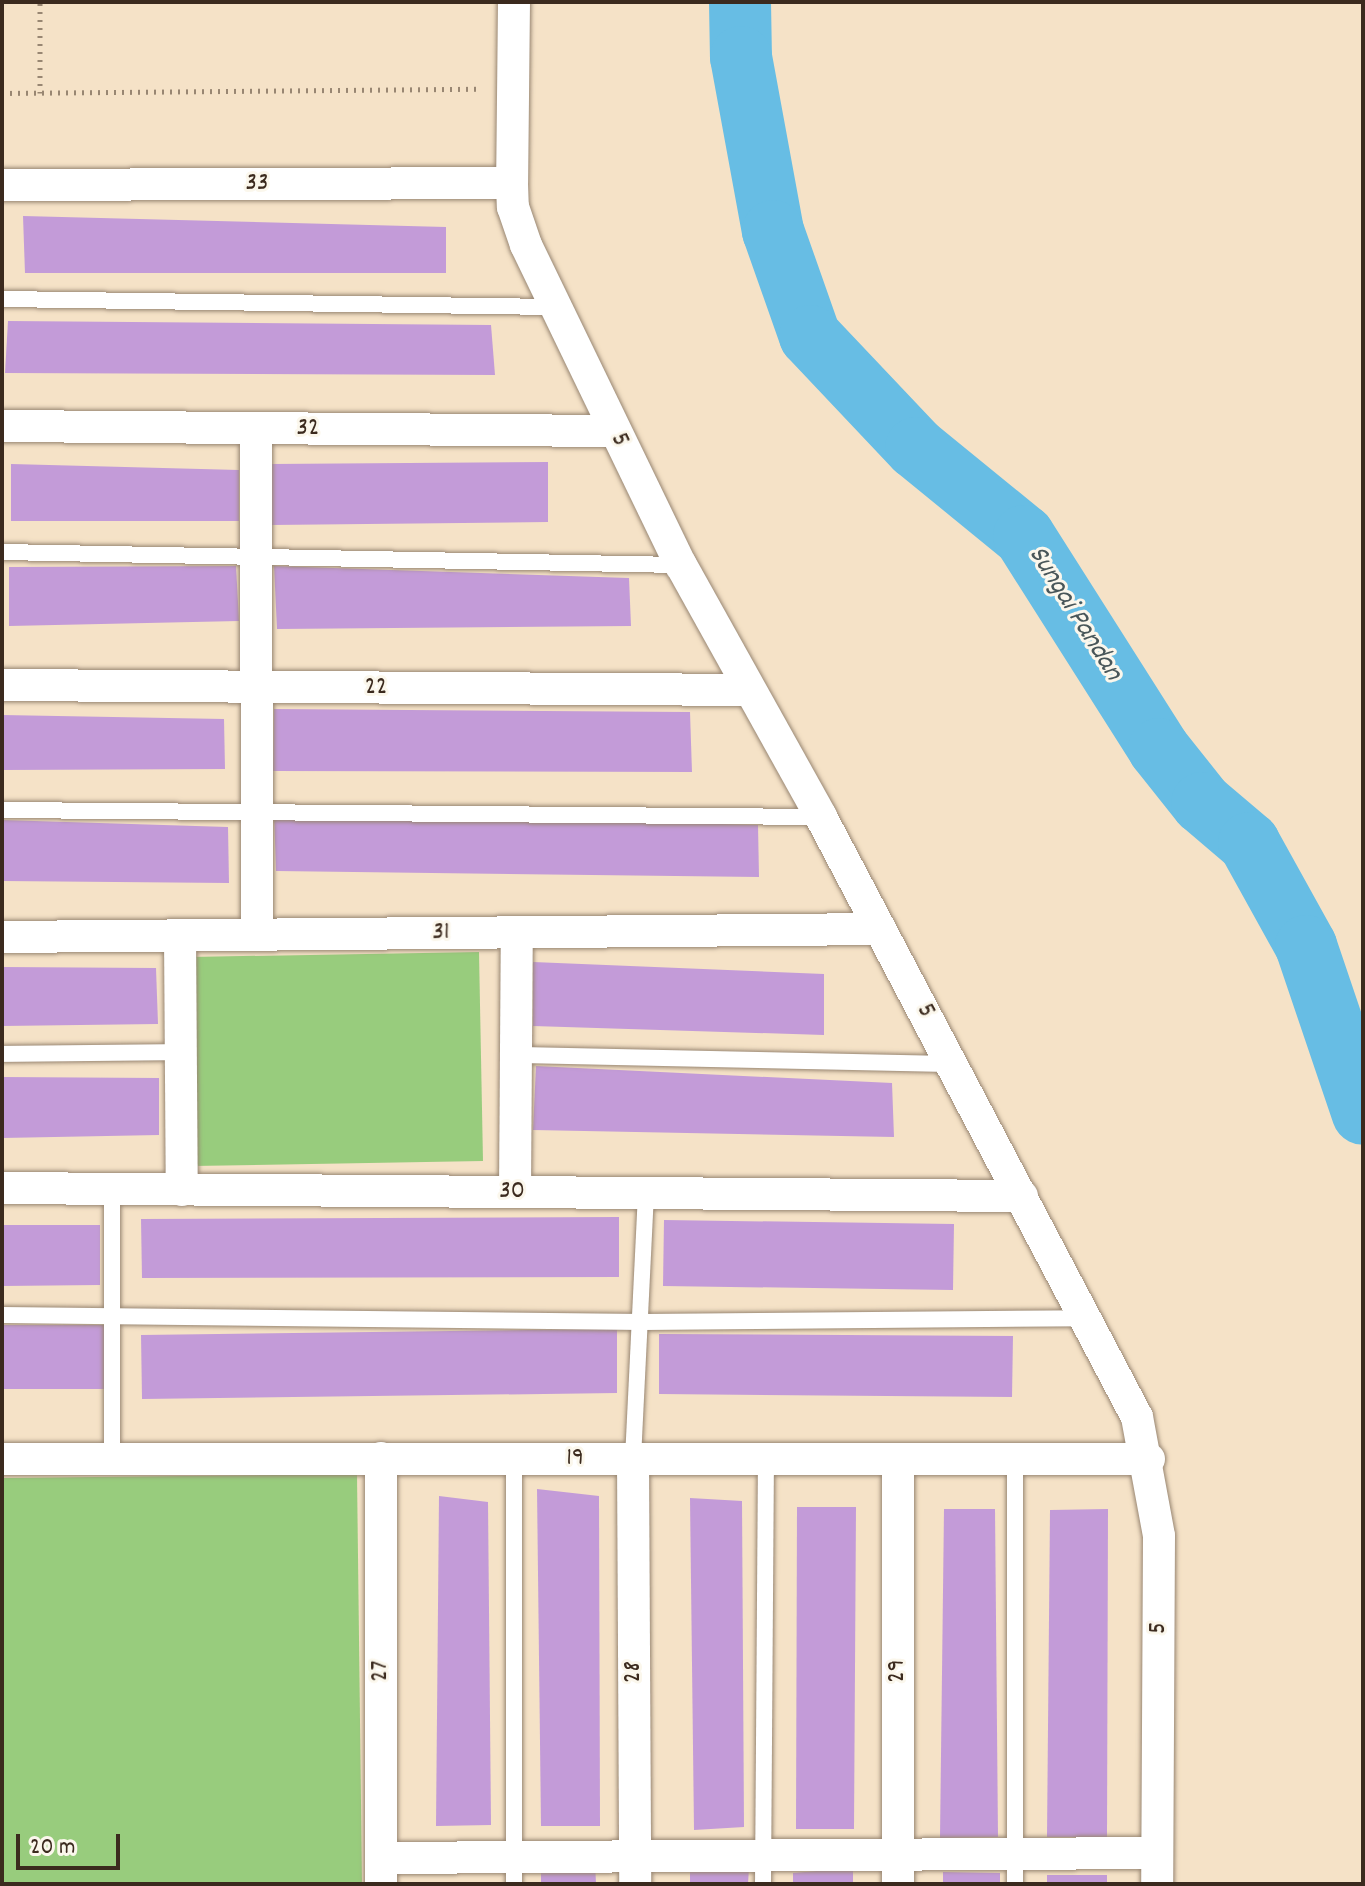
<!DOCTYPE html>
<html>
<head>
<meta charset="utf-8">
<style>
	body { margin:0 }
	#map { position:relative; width:1365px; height:1886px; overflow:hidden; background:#f5e2c7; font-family:Dekko,sans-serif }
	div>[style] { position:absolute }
	.green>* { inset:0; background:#98cc7d }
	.river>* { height:62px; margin:-31px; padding:0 31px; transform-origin:31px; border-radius:31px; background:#67bde4 }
	.building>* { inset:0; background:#c39bd8 }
	.path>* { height:5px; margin-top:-2.5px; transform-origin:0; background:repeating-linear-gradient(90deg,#988672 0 2px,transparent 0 8px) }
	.roads { filter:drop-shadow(0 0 2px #988672) drop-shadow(0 0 2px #988672) }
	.lane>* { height:16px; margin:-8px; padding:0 8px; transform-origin:8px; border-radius:8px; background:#fff }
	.street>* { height:32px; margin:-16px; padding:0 16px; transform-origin:16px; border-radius:16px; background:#fff }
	span { translate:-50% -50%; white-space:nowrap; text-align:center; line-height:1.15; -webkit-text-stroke:6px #fbf7ec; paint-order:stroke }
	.street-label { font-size:26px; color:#3b2a1e }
	.water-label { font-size:28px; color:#485659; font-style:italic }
	.frame { position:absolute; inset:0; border:4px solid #3b2a1e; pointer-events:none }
	.scale { position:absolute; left:16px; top:1834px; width:104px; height:36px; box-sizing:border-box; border:4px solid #3b2a1e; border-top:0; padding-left:10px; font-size:24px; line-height:28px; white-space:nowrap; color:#3b2a1e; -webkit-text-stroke:6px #fbf7ec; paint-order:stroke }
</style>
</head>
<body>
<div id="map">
	<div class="green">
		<div style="clip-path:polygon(479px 952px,483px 1161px,193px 1166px,189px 957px)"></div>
		<div style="clip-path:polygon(357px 1474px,362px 1884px,2px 1884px,2px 1478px)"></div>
	</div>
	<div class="river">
		<div style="left:740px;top:2px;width:55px;rotate:89deg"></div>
		<div style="left:741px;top:57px;width:177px;rotate:79.6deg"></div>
		<div style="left:773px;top:231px;width:111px;rotate:70.6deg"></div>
		<div style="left:810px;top:336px;width:154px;rotate:46.6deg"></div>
		<div style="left:916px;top:448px;width:139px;rotate:39.2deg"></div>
		<div style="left:1024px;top:536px;width:252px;rotate:57.6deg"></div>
		<div style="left:1159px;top:749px;width:69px;rotate:51.5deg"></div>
		<div style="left:1202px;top:803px;width:62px;rotate:40.4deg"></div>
		<div style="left:1249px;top:843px;width:118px;rotate:61deg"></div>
		<div style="left:1306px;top:946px;width:177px;rotate:71.3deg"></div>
	</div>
	<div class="building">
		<div style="clip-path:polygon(23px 216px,446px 227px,446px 273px,25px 273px)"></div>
		<div style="clip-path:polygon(8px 321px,491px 325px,495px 375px,5px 373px)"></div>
		<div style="clip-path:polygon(548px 462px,548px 522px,271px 525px,271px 464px)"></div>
		<div style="clip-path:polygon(11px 464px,239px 470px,239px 521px,11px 521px)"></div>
		<div style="clip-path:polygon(236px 566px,239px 621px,9px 626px,9px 567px)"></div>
		<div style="clip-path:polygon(274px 566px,629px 578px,631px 626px,277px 629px)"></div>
		<div style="clip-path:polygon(274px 709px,690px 712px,692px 772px,273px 771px)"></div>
		<div style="clip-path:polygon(2px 715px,224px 719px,225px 769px,2px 770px)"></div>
		<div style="clip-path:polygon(274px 812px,758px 825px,759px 877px,276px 871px)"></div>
		<div style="clip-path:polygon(2px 820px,228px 827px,229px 883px,2px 881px)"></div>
		<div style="clip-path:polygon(533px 962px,824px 974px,824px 1035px,533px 1026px)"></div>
		<div style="clip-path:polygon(2px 967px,156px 968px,158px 1024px,2px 1026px)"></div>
		<div style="clip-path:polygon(536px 1066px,892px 1083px,894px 1137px,533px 1130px)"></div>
		<div style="clip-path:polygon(2px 1077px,159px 1078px,159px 1135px,2px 1138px)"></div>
		<div style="clip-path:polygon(619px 1217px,619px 1277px,142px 1278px,141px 1219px)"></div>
		<div style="clip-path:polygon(664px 1220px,954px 1224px,953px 1290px,663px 1286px)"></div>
		<div style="clip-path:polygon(2px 1225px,100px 1225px,100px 1285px,2px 1286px)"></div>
		<div style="clip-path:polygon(2px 1325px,107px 1325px,107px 1389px,2px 1389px)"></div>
		<div style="clip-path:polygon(617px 1329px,617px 1393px,142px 1399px,141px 1335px)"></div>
		<div style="clip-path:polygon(659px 1334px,1013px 1336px,1012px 1397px,659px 1394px)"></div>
		<div style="clip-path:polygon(537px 1489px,599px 1496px,600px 1826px,541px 1826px)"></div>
		<div style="clip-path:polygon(439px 1496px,488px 1502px,491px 1825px,436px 1826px)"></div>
		<div style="clip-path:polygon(690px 1498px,742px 1501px,744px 1827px,694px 1830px)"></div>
		<div style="clip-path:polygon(797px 1507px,856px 1507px,854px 1829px,796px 1829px)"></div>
		<div style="clip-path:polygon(944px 1509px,995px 1509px,998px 1837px,940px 1838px)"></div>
		<div style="clip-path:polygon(1108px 1509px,1107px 1837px,1047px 1837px,1050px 1510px)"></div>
		<div style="clip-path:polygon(595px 1861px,596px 1884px,541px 1884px,541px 1866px)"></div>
		<div style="clip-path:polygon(690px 1864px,749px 1868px,748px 1884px,690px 1884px)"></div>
		<div style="clip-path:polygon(853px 1868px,853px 1884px,793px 1884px,793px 1873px)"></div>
		<div style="clip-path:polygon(943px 1872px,1000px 1873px,1000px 1884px,943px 1884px)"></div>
		<div style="clip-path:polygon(1047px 1875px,1107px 1875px,1107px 1884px,1047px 1884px)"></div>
	</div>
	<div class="path">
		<div style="left:2px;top:93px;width:478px;rotate:-0.5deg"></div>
		<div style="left:40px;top:93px;width:91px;rotate:-90deg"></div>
	</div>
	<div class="roads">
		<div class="lane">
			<div style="left:2px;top:299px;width:555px;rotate:0.83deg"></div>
			<div style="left:2px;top:552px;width:679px;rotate:1.1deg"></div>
			<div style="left:2px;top:810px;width:819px;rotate:0.49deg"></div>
			<div style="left:2px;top:1054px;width:179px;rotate:-0.6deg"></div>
			<div style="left:517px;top:1055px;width:435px;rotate:1.2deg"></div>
			<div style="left:112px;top:1189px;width:270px;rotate:90deg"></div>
			<div style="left:2px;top:1315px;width:641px;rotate:0.63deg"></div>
			<div style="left:643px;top:1322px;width:444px;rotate:-0.5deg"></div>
			<div style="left:514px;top:1459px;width:425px;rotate:90deg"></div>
			<div style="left:633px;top:1459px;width:266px;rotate:-87.2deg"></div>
			<div style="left:763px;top:1884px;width:425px;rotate:-89.6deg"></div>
			<div style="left:1015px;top:1884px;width:425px;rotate:-90deg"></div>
		</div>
		<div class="street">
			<div style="left:514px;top:2px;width:181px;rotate:90.6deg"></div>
			<div style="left:512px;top:183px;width:24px;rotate:88deg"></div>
			<div style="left:513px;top:207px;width:40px;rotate:71.1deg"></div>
			<div style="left:526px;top:245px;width:356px;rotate:64.2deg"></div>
			<div style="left:681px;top:565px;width:288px;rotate:60.9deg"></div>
			<div style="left:821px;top:817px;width:678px;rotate:62.23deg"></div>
			<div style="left:1137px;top:1417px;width:121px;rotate:79.5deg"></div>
			<div style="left:1159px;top:1536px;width:348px;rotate:90.3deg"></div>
			<div style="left:2px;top:185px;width:510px;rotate:-0.22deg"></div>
			<div style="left:2px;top:426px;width:612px;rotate:0.47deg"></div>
			<div style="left:256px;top:429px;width:505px;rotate:89.89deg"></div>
			<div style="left:2px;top:685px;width:747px;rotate:0.38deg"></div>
			<div style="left:180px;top:935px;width:255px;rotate:89.6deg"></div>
			<div style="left:2px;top:937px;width:878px;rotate:-0.52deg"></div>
			<div style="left:2px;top:1188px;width:1020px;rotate:0.45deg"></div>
			<div style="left:515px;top:1192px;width:260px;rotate:-89.6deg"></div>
			<div style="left:2px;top:1459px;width:1147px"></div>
			<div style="left:633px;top:1459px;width:425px;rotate:89.7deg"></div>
			<div style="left:381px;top:1858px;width:776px;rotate:-0.37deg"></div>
			<div style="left:381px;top:1884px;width:426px;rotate:-90deg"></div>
			<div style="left:898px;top:1884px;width:425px;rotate:-90deg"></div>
		</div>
	</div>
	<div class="street-label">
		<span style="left:257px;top:184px">33</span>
		<span style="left:308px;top:429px">32</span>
		<span style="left:619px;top:440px;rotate:64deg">5</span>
		<span style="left:376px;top:688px">22</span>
		<span style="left:441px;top:933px;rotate:-1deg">31</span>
		<span style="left:925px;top:1011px;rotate:61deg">5</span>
		<span style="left:512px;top:1192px">30</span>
		<span style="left:575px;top:1459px">19</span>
		<span style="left:1159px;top:1628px;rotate:-90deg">5</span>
		<span style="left:381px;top:1671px;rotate:-90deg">27</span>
		<span style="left:898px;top:1671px;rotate:-90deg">29</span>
		<span style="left:634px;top:1672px;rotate:-90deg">28</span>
	</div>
	<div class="water-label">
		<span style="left:1074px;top:614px;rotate:58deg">Sungai Pandan</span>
	</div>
	<div class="frame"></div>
	<div class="scale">20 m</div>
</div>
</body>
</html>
